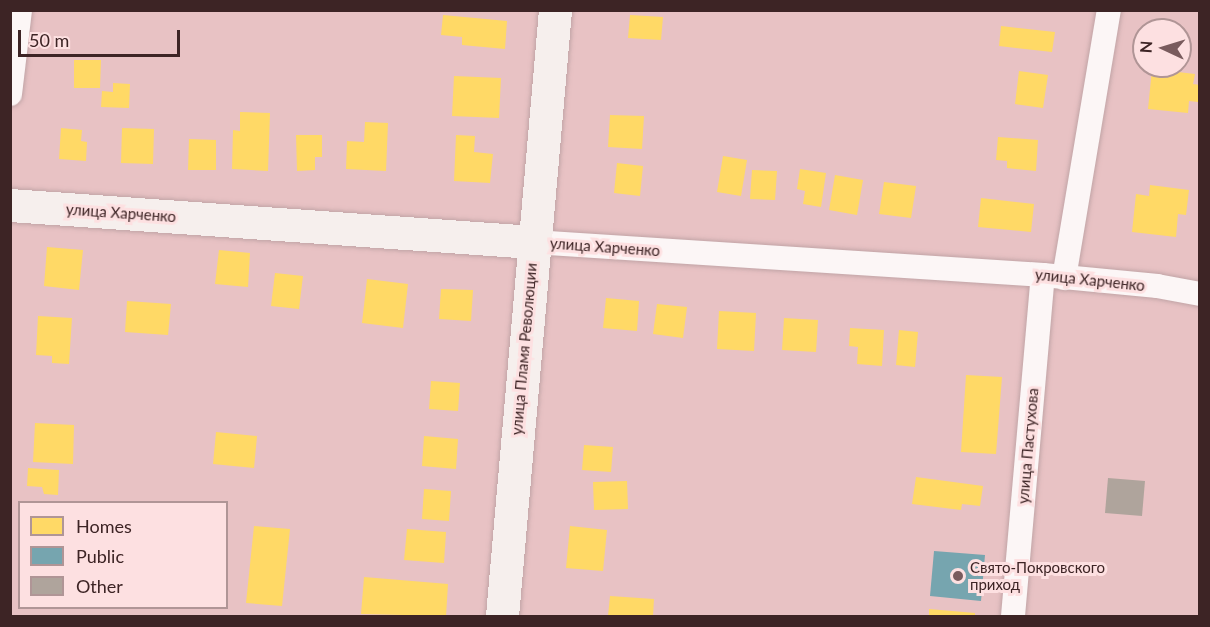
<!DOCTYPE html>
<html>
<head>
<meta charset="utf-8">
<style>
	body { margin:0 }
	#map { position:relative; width:1210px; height:627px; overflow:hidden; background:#e8c2c4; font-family:Lato,sans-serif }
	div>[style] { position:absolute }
	.homes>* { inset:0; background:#ffd966 }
	.public>* { inset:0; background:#76a5af }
	.building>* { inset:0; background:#afa49c }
	.roads { filter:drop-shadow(0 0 2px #c1a4a6) drop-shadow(0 0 2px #c1a4a6) }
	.street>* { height:24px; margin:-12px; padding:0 12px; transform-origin:12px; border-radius:12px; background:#fcf6f6 }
	.secondary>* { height:33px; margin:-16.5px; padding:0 16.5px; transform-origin:16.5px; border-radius:16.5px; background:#f6efed }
	.dots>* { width:16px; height:16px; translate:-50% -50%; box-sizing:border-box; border:3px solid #fde0e1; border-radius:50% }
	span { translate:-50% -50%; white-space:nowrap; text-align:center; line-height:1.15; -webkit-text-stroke:6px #fde0e1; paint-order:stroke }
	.street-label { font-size:15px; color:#3d2425 }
	.poi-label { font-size:15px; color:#3d2425 }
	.left { translate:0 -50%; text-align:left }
	.frame { position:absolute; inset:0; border:12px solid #3d2425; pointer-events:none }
	.legend { position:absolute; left:18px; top:501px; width:210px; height:108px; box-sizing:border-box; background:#fde0e1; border:2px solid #b09596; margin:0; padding:8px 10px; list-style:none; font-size:18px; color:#3d2425 }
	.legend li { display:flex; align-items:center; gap:12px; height:30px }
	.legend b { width:30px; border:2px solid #b09596 }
	.north { position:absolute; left:1132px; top:18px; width:60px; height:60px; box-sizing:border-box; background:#fde0e1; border:2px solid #b09596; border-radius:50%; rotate:274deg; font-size:16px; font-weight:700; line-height:24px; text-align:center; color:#3d2425 }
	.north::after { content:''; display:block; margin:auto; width:21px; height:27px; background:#795b5d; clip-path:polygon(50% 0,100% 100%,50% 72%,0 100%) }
	.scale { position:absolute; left:18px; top:30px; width:162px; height:27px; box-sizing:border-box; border:3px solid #3d2425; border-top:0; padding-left:8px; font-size:18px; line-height:21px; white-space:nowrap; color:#3d2425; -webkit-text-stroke:4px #fde0e1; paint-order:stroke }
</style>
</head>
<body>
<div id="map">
	<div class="homes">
		<div style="clip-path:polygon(443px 15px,507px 21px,505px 49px,462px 45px,462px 37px,441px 35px)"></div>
		<div style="clip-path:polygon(630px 15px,663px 17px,661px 40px,628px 38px)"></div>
		<div style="clip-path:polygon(1001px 26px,1055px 32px,1052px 52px,999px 46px)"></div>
		<div style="clip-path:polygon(74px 60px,101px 60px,100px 88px,74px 88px)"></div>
		<div style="clip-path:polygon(1152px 69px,1195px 74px,1193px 84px,1200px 85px,1198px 102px,1189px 101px,1188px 113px,1148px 109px)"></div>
		<div style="clip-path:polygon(1019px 71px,1048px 75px,1043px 108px,1015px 104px)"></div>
		<div style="clip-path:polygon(454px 76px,501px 78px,499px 118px,452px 116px)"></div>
		<div style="clip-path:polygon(113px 83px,130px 84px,129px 108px,101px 107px,102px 91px,113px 92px)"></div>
		<div style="clip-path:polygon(240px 112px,270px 113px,268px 171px,232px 169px,233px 130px,240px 131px)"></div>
		<div style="clip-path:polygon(610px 115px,644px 116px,642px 149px,608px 147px)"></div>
		<div style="clip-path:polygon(365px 122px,388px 123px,386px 171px,346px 169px,347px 141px,364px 142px)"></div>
		<div style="clip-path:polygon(61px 128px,82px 130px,81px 141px,87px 142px,86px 161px,59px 159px)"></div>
		<div style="clip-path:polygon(122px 128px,154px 129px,153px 164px,121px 163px)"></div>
		<div style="clip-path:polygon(296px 135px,322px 135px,322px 157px,315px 157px,315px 170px,297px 171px)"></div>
		<div style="clip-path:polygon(456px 135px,475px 136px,474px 152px,493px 154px,490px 183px,454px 181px)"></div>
		<div style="clip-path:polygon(998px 137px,1038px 140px,1036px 171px,1007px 168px,1007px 161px,996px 160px)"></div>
		<div style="clip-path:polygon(189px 139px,216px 140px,216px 170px,188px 170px)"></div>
		<div style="clip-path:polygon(723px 156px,747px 160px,741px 196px,717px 192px)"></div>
		<div style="clip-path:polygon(617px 163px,643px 166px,640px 196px,614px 193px)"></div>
		<div style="clip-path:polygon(800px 169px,826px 173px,821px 207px,803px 204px,805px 191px,797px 189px)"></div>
		<div style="clip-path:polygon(752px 170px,777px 171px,775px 200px,750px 199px)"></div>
		<div style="clip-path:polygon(835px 175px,863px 180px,857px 215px,829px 210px)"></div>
		<div style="clip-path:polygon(884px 182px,916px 186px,911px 218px,879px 214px)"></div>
		<div style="clip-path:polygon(1150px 185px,1189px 190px,1186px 215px,1178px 214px,1176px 237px,1132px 232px,1136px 194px,1149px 196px)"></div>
		<div style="clip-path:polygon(981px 198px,1034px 204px,1031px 232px,978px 227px)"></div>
		<div style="clip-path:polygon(47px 247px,83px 250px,79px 290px,44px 286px)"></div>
		<div style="clip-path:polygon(219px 250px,250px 253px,248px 287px,215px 284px)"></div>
		<div style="clip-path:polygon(275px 273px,303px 276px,299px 309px,271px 306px)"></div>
		<div style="clip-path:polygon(367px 279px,408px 284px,403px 328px,362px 323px)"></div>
		<div style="clip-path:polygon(441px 289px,473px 290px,471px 321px,439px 319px)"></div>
		<div style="clip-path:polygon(606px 298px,639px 301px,637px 331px,603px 328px)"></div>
		<div style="clip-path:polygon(127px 301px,171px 304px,168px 335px,125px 332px)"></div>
		<div style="clip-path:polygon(657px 304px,687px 307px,683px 338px,653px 334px)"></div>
		<div style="clip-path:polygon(719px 311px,756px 313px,754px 351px,717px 349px)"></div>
		<div style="clip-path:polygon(38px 316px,72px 318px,69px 364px,52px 363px,52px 356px,36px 355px)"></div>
		<div style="clip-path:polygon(784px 318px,818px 320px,816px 352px,782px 350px)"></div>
		<div style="clip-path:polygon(850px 328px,884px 330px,882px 366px,857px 364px,858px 347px,849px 346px)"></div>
		<div style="clip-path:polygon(899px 330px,918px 332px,915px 367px,896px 365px)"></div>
		<div style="clip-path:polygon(966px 375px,1002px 377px,996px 454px,961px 452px)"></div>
		<div style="clip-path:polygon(431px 381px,460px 383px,458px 411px,429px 409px)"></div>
		<div style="clip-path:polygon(35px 423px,74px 425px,73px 464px,33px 462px)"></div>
		<div style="clip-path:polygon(216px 432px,257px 436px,254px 468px,213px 464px)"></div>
		<div style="clip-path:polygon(424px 436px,458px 439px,456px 469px,422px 466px)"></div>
		<div style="clip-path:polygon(584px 445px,613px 447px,611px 472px,582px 470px)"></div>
		<div style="clip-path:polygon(28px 468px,59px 470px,58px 495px,44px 494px,42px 487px,27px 486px)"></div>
		<div style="clip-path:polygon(916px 477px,983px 486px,980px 506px,962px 504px,961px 510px,912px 504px)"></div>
		<div style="clip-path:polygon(627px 481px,628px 509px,594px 510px,593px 482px)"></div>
		<div style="clip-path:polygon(424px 489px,451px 491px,449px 521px,422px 519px)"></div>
		<div style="clip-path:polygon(254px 526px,290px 529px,282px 606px,246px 603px)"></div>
		<div style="clip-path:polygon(570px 526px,607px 530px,603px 571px,566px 568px)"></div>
		<div style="clip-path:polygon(407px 529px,446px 532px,444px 563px,404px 560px)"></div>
		<div style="clip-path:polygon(364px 577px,448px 584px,446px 616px,361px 614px)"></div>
		<div style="clip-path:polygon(610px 596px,654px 599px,653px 616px,608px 616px)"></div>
		<div style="clip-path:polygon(929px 609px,975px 613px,975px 616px,929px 616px)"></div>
	</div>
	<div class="public">
		<div style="clip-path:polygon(934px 551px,985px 555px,981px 601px,930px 596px)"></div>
	</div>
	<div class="building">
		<div style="clip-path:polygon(1108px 478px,1145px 481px,1142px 516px,1105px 513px)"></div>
	</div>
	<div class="roads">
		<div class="street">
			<div style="left:10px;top:94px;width:85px;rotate:-83.2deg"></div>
			<div style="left:533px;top:242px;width:511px;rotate:3.7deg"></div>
			<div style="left:1043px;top:275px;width:115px;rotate:5.5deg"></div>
			<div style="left:1157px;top:286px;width:44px;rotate:10.5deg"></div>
			<div style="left:1064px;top:278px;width:272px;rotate:-80.5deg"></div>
			<div style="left:1013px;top:616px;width:342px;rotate:-85deg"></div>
		</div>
		<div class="secondary">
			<div style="left:10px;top:205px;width:524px;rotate:4.05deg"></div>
			<div style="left:502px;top:616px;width:608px;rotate:-85deg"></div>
		</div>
	</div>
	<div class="dots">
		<div style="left:958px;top:576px;background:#795b5d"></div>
	</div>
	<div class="street-label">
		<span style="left:121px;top:213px;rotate:4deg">улица Харченко</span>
		<span style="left:605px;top:247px;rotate:4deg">улица Харченко</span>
		<span style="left:1090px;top:280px;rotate:6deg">улица Харченко</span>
		<span style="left:524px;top:349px;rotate:-85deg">улица Пламя Революции</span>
		<span style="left:1028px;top:446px;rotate:-85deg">улица Пастухова</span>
	</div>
	<div class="poi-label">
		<span class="left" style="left:970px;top:576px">Свято-Покровского<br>приход</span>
	</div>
	<div class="frame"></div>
	<ul class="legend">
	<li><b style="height:16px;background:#ffd966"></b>Homes</li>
	<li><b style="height:16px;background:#76a5af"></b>Public</li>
	<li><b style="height:16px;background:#afa49c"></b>Other</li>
	</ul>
	<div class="north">N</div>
	<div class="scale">50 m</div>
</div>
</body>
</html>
